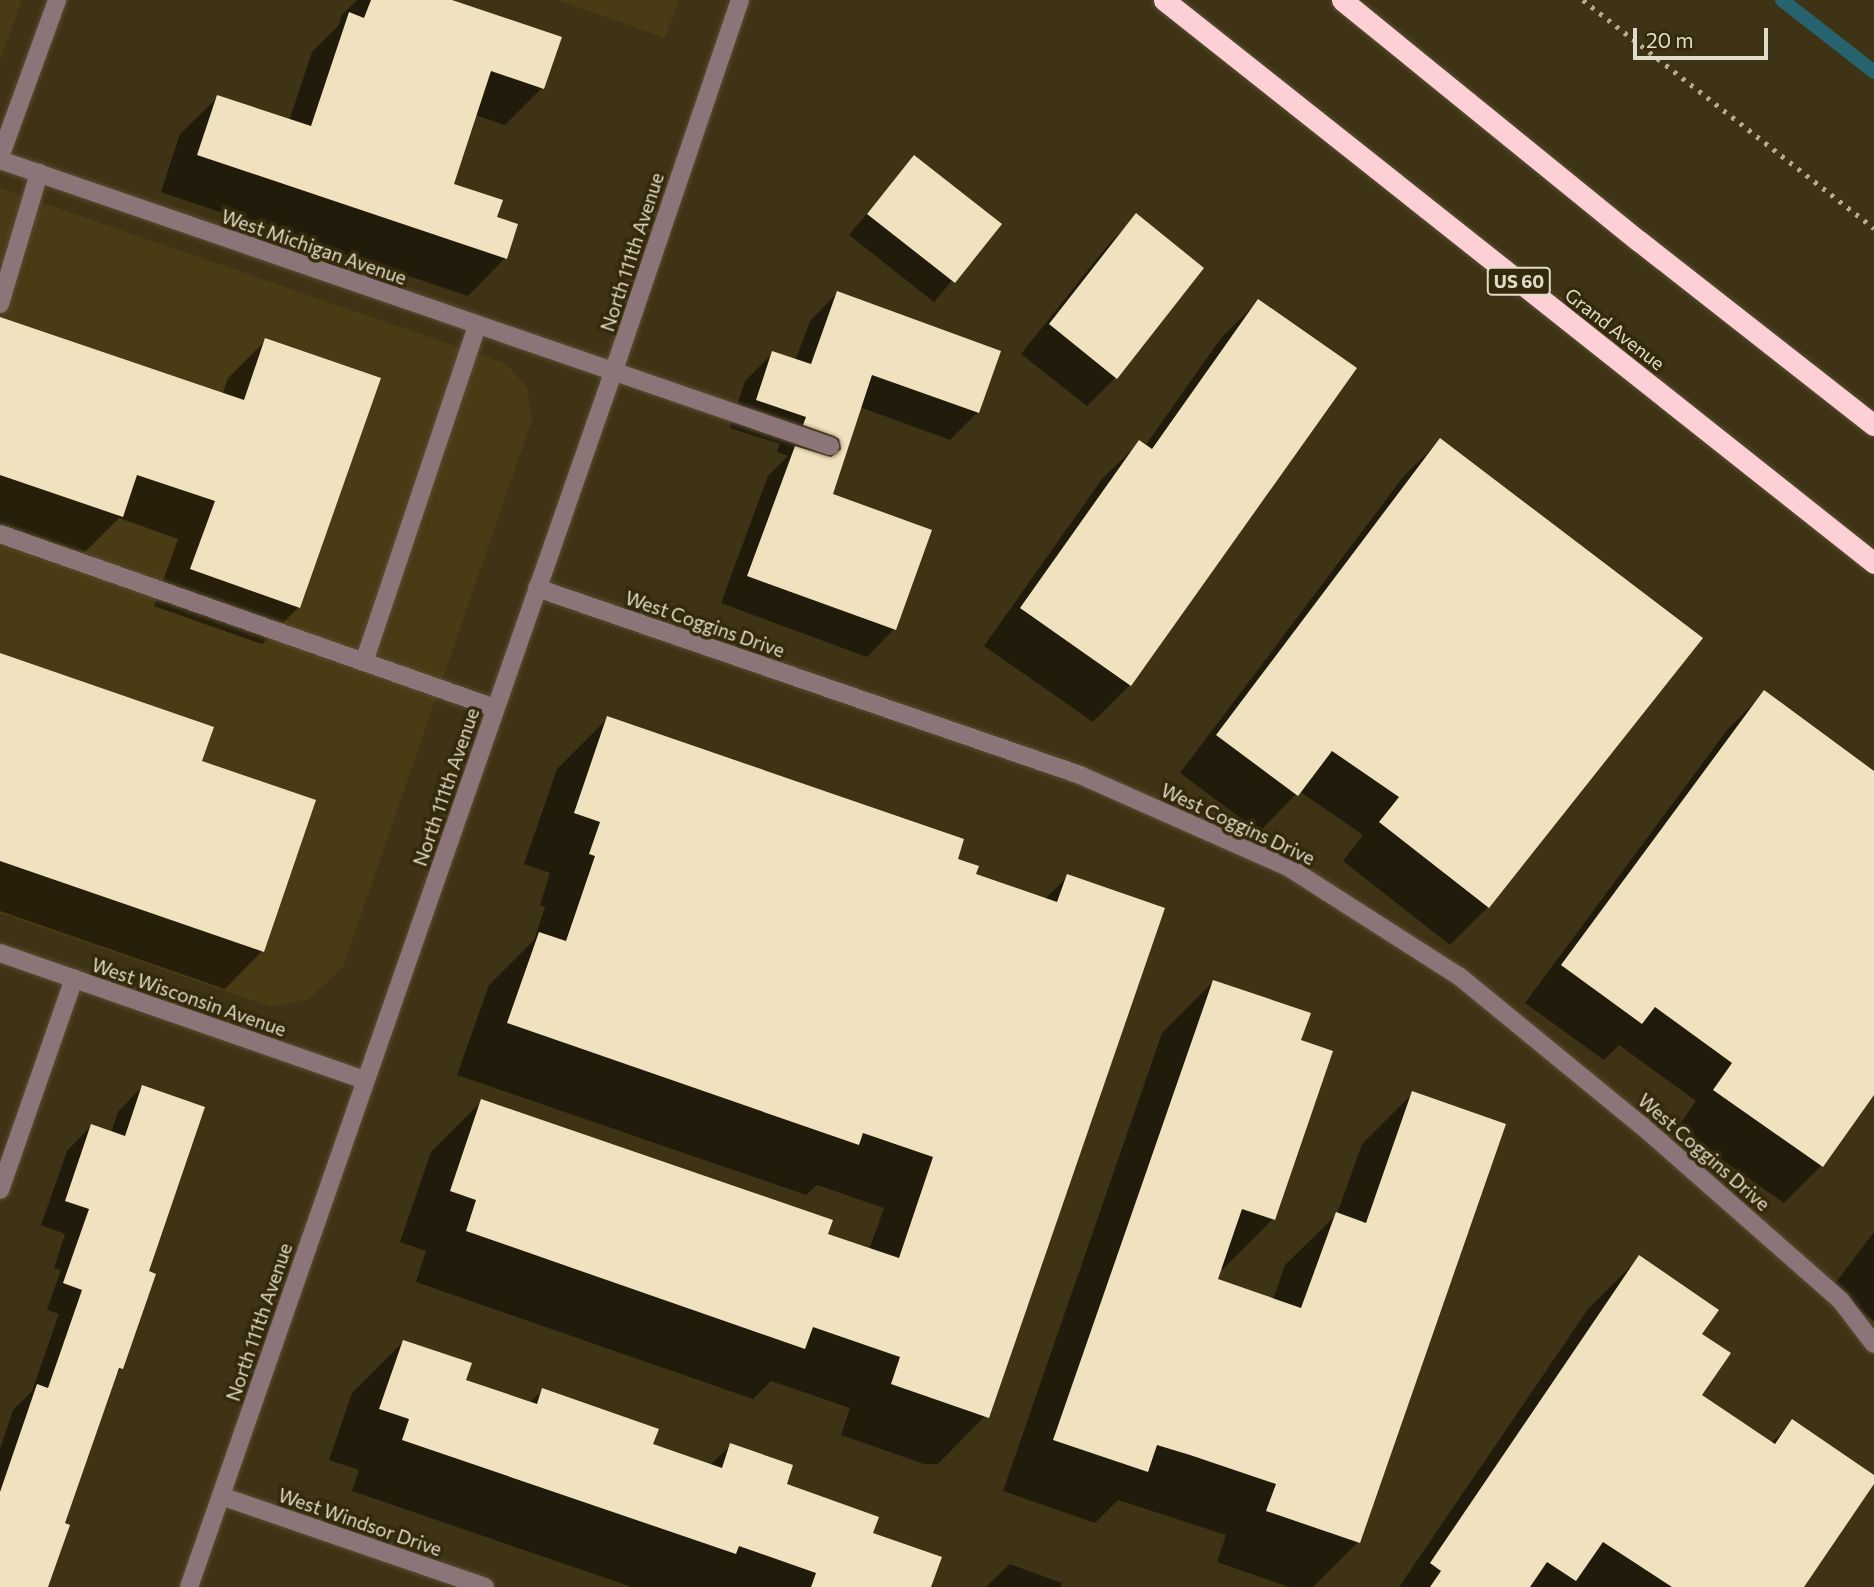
<!DOCTYPE html>
<html>
<head>
<meta charset="utf-8">
<style>
	body { margin:0 }
	#map { position:relative; width:1874px; height:1587px; overflow:hidden; background:#3f3315; font-family:Commissioner,sans-serif }
	div>[style] { position:absolute }
	.built>* { inset:0; background:#493b14 }
	.shadow>* { inset:0; background:#0007 }
	.stream>* { height:14px; margin:-7px; padding:0 7px; transform-origin:7px; border-radius:7px; background:#27636e }
	.building>* { inset:0; background:#f0e2bf }
	.roads { filter:drop-shadow(0 0 2px #594e32) drop-shadow(0 0 2px #594e32) }
	.minor>* { height:18px; margin:-9px; padding:0 9px; transform-origin:9px; border-radius:9px; background:#8b7578 }
	.highway>* { height:21px; margin:-10.5px; padding:0 10.5px; transform-origin:10.5px; border-radius:10.5px; background:#fdd0d6 }
	.rail>* { height:5px; margin-top:-2.5px; transform-origin:0; background:repeating-linear-gradient(90deg,#b3ab96 0 3.5px,transparent 0 10.5px) }
	span { translate:-50% -50%; white-space:nowrap; text-align:center; line-height:1.15; -webkit-text-stroke:7px #34290a; paint-order:stroke }
	.shield-label span { padding:2px 5px; background:#34290a; border:2px solid; border-radius:5px; -webkit-text-stroke-width:0 }
	.shield-label { font-size:18px; color:#e1dbc9; font-weight:700 }
	.street-label { font-size:19px; color:#e1dbc9 }
	.scale { position:absolute; left:1633px; top:28px; width:135px; height:32px; box-sizing:border-box; border:4px solid #e1dbc9; border-top:0; padding-left:9px; font-size:21px; line-height:24px; white-space:nowrap; color:#e1dbc9; -webkit-text-stroke:5px #34290a; paint-order:stroke }
</style>
</head>
<body>
<div id="map">
	<div class="built">
		<div style="clip-path:polygon(0 0,22px 0,0 61px)"></div>
		<div style="clip-path:polygon(558px 0,679px 0,665px 38px)"></div>
		<div style="clip-path:polygon(0 188px,507px 364px,527px 388px,532px 420px,343px 967px,309px 999px,271px 1007px,0 913px)"></div>
	</div>
	<div class="shadow">
		<div style="clip-path:polygon(357px 0,446px 0,542px 88px,505px 125px,475px 115px,451px 185px,495px 218px,505px 258px,468px 296px,161px 192px,180px 134px,218px 97px,289px 121px,312px 52px,339px 25px,342px 15px)"></div>
		<div style="clip-path:polygon(914px 157px,999px 224px,934px 302px,849px 235px)"></div>
		<div style="clip-path:polygon(1136px 216px,1116px 377px,1087px 406px,1021px 354px,1108px 245px)"></div>
		<div style="clip-path:polygon(837px 293px,978px 412px,950px 440px,860px 407px,831px 495px,894px 629px,867px 657px,721px 603px,768px 476px,788px 456px,777px 452px,780px 444px,730px 428px,745px 381px,773px 353px,795px 361px,810px 321px)"></div>
		<div style="clip-path:polygon(1258px 301px,1130px 685px,1093px 722px,984px 646px,1102px 479px,1140px 442px,1145px 446px,1221px 338px)"></div>
		<div style="clip-path:polygon(0 319px,222px 395px,228px 378px,266px 340px,299px 607px,262px 644px,154px 606px,178px 539px,119px 518px,84px 553px,0 524px)"></div>
		<div style="clip-path:polygon(1440px 440px,1700px 638px,1488px 907px,1450px 945px,1343px 861px,1363px 835px,1299px 791px,1259px 832px,1180px 773px,1403px 477px)"></div>
		<div style="clip-path:polygon(0 655px,200px 762px,262px 951px,225px 989px,0 911px)"></div>
		<div style="clip-path:polygon(1764px 693px,1874px 780px,1874px 1092px,1821px 1166px,1784px 1203px,1677px 1128px,1696px 1101px,1619px 1045px,1604px 1060px,1525px 1003px,1727px 730px)"></div>
		<div style="clip-path:polygon(608px 718px,955px 860px,974px 876px,1044px 900px,1068px 876px,989px 1412px,938px 1464px,924px 1464px,841px 1435px,850px 1408px,771px 1381px,753px 1399px,416px 1282px,426px 1251px,400px 1242px,431px 1152px,482px 1101px,869px 1250px,884px 1208px,817px 1185px,806px 1195px,457px 1075px,489px 985px,534px 940px,545px 907px,540px 905px,550px 873px,524px 864px,557px 769px)"></div>
		<div style="clip-path:polygon(1213px 982px,1299px 1041px,1273px 1219px,1222px 1270px,1219px 1269px,1215px 1280px,1273px 1300px,1285px 1265px,1337px 1214px,1362px 1144px,1413px 1093px,1358px 1542px,1313px 1587px,1289px 1587px,1217px 1562px,1226px 1535px,1118px 1500px,1095px 1523px,1003px 1491px,1162px 1033px)"></div>
		<div style="clip-path:polygon(142px 1087px,146px 1272px,122px 1368px,114px 1377px,63px 1525px,46px 1587px,0 1587px,0 1449px,13px 1410px,32px 1391px,59px 1314px,47px 1310px,61px 1270px,54px 1268px,65px 1234px,41px 1225px,67px 1151px,91px 1126px,111px 1133px,118px 1112px)"></div>
		<div style="clip-path:polygon(1874px 1232px,1874px 1321px,1831px 1289px)"></div>
		<div style="clip-path:polygon(1639px 1258px,1700px 1335px,1700px 1395px,1771px 1443px,1793px 1422px,1874px 1477px,1802px 1587px,1399px 1587px,1588px 1309px)"></div>
		<div style="clip-path:polygon(403px 1342px,464px 1381px,529px 1403px,543px 1390px,651px 1445px,710px 1465px,731px 1445px,784px 1485px,871px 1534px,929px 1587px,632px 1587px,352px 1491px,359px 1470px,329px 1460px,352px 1393px)"></div>
		<div style="clip-path:polygon(1010px 1564px,1062px 1583px,1060px 1587px,986px 1587px)"></div>
	</div>
	<div class="stream">
		<div style="left:1782px;top:0;width:117px;rotate:38deg"></div>
	</div>
	<div class="building">
		<div style="clip-path:polygon(371px 0,452px 0,562px 37px,544px 89px,491px 71px,454px 184px,503px 200px,497px 217px,518px 224px,507px 259px,197px 155px,217px 95px,311px 126px,349px 12px,364px 18px)"></div>
		<div style="clip-path:polygon(914px 155px,1002px 224px,955px 283px,867px 214px)"></div>
		<div style="clip-path:polygon(1136px 213px,1204px 268px,1117px 379px,1049px 324px)"></div>
		<div style="clip-path:polygon(837px 291px,1001px 351px,979px 413px,872px 375px,833px 494px,932px 530px,896px 630px,747px 576px,795px 446px,831px 457px,841px 449px,839px 439px,834px 436px,803px 425px,806px 417px,756px 400px,772px 351px,811px 364px)"></div>
		<div style="clip-path:polygon(1258px 299px,1357px 368px,1131px 686px,1020px 608px,1139px 440px,1152px 449px)"></div>
		<div style="clip-path:polygon(0 317px,244px 400px,265px 338px,381px 378px,300px 608px,190px 569px,215px 501px,137px 475px,123px 517px,0 475px)"></div>
		<div style="clip-path:polygon(1440px 438px,1703px 638px,1489px 908px,1379px 822px,1399px 797px,1332px 751px,1298px 796px,1216px 735px)"></div>
		<div style="clip-path:polygon(0 653px,214px 727px,202px 761px,316px 800px,264px 952px,0 861px)"></div>
		<div style="clip-path:polygon(1764px 690px,1874px 771px,1874px 1095px,1823px 1167px,1713px 1090px,1732px 1063px,1655px 1007px,1642px 1024px,1561px 965px)"></div>
		<div style="clip-path:polygon(607px 716px,964px 839px,958px 859px,979px 866px,976px 874px,1057px 902px,1067px 874px,1165px 908px,989px 1418px,891px 1384px,900px 1357px,813px 1327px,805px 1349px,466px 1231px,476px 1200px,450px 1191px,481px 1099px,833px 1220px,828px 1234px,899px 1258px,933px 1157px,863px 1133px,859px 1145px,507px 1023px,539px 932px,566px 941px,595px 856px,589px 854px,600px 822px,574px 813px)"></div>
		<div style="clip-path:polygon(1213px 980px,1311px 1013px,1301px 1040px,1333px 1051px,1275px 1220px,1242px 1209px,1218px 1279px,1301px 1308px,1336px 1212px,1366px 1223px,1412px 1091px,1506px 1124px,1360px 1543px,1266px 1511px,1276px 1484px,1190px 1455px,1157px 1445px,1148px 1472px,1053px 1440px)"></div>
		<div style="clip-path:polygon(142px 1085px,205px 1107px,149px 1271px,156px 1274px,123px 1369px,119px 1368px,65px 1523px,70px 1525px,48px 1587px,0 1587px,0 1492px,37px 1384px,48px 1388px,82px 1290px,63px 1283px,89px 1209px,65px 1201px,91px 1124px,125px 1136px)"></div>
		<div style="clip-path:polygon(1639px 1255px,1719px 1310px,1702px 1334px,1731px 1353px,1702px 1395px,1775px 1444px,1792px 1419px,1874px 1475px,1874px 1484px,1804px 1587px,1672px 1587px,1603px 1542px,1576px 1581px,1547px 1562px,1530px 1587px,1430px 1587px,1441px 1571px,1430px 1563px)"></div>
		<div style="clip-path:polygon(403px 1340px,472px 1363px,466px 1380px,537px 1404px,542px 1388px,659px 1429px,653px 1444px,722px 1468px,730px 1443px,793px 1465px,787px 1484px,879px 1517px,873px 1533px,942px 1557px,931px 1587px,811px 1587px,816px 1573px,739px 1546px,736px 1554px,402px 1440px,409px 1419px,379px 1409px)"></div>
	</div>
	<div class="roads">
		<div class="minor">
			<div style="left:0;top:157px;width:167px;rotate:-70deg"></div>
			<div style="left:0;top:160px;width:878px;rotate:19.01deg"></div>
			<div style="left:0;top:304px;width:137px;rotate:-73.4deg"></div>
			<div style="left:0;top:534px;width:525px;rotate:19.37deg"></div>
			<div style="left:537px;top:588px;width:574px;rotate:19deg"></div>
			<div style="left:1080px;top:775px;width:227px;rotate:23.9deg"></div>
			<div style="left:1288px;top:867px;width:204px;rotate:32.6deg"></div>
			<div style="left:1460px;top:977px;width:234px;rotate:39.3deg"></div>
			<div style="left:1641px;top:1125px;width:266px;rotate:41.3deg"></div>
			<div style="left:1841px;top:1301px;width:54px;rotate:52.5deg"></div>
			<div style="left:364px;top:662px;width:354px;rotate:-71.4deg"></div>
			<div style="left:0;top:953px;width:386px;rotate:19.2deg"></div>
			<div style="left:0;top:1190px;width:224px;rotate:-70.7deg"></div>
			<div style="left:221px;top:1496px;width:279px;rotate:19deg"></div>
			<div style="left:189px;top:1587px;width:1286px;rotate:-70.75deg"></div>
			<div style="left:613px;top:373px;width:394px;rotate:-71.2deg"></div>
		</div>
		<div class="highway">
			<div style="left:1164px;top:0;width:906px;rotate:38.41deg"></div>
			<div style="left:1342px;top:0;width:382px;rotate:39.1deg"></div>
			<div style="left:1639px;top:241px;width:298px;rotate:38.1deg"></div>
		</div>
	</div>
	<div class="rail">
		<div style="left:1583px;top:0;width:370px;rotate:38.1deg"></div>
	</div>
	<div class="shield-label">
		<span style="left:1519px;top:281px">US 60</span>
	</div>
	<div class="street-label">
		<span style="left:314px;top:247px;rotate:19deg">West Michigan Avenue</span>
		<span style="left:632px;top:252px;rotate:-72deg">North 111th Avenue</span>
		<span style="left:1615px;top:329px;rotate:38deg">Grand Avenue</span>
		<span style="left:705px;top:624px;rotate:19deg">West Coggins Drive</span>
		<span style="left:446px;top:787px;rotate:-71deg">North 111th Avenue</span>
		<span style="left:1238px;top:824px;rotate:25deg">West Coggins Drive</span>
		<span style="left:189px;top:997px;rotate:19deg">West Wisconsin Avenue</span>
		<span style="left:1704px;top:1152px;rotate:41deg">West Coggins Drive</span>
		<span style="left:259px;top:1322px;rotate:-71deg">North 111th Avenue</span>
		<span style="left:360px;top:1522px;rotate:19deg">West Windsor Drive</span>
	</div>
	<div class="scale">20 m</div>
</div>
</body>
</html>
